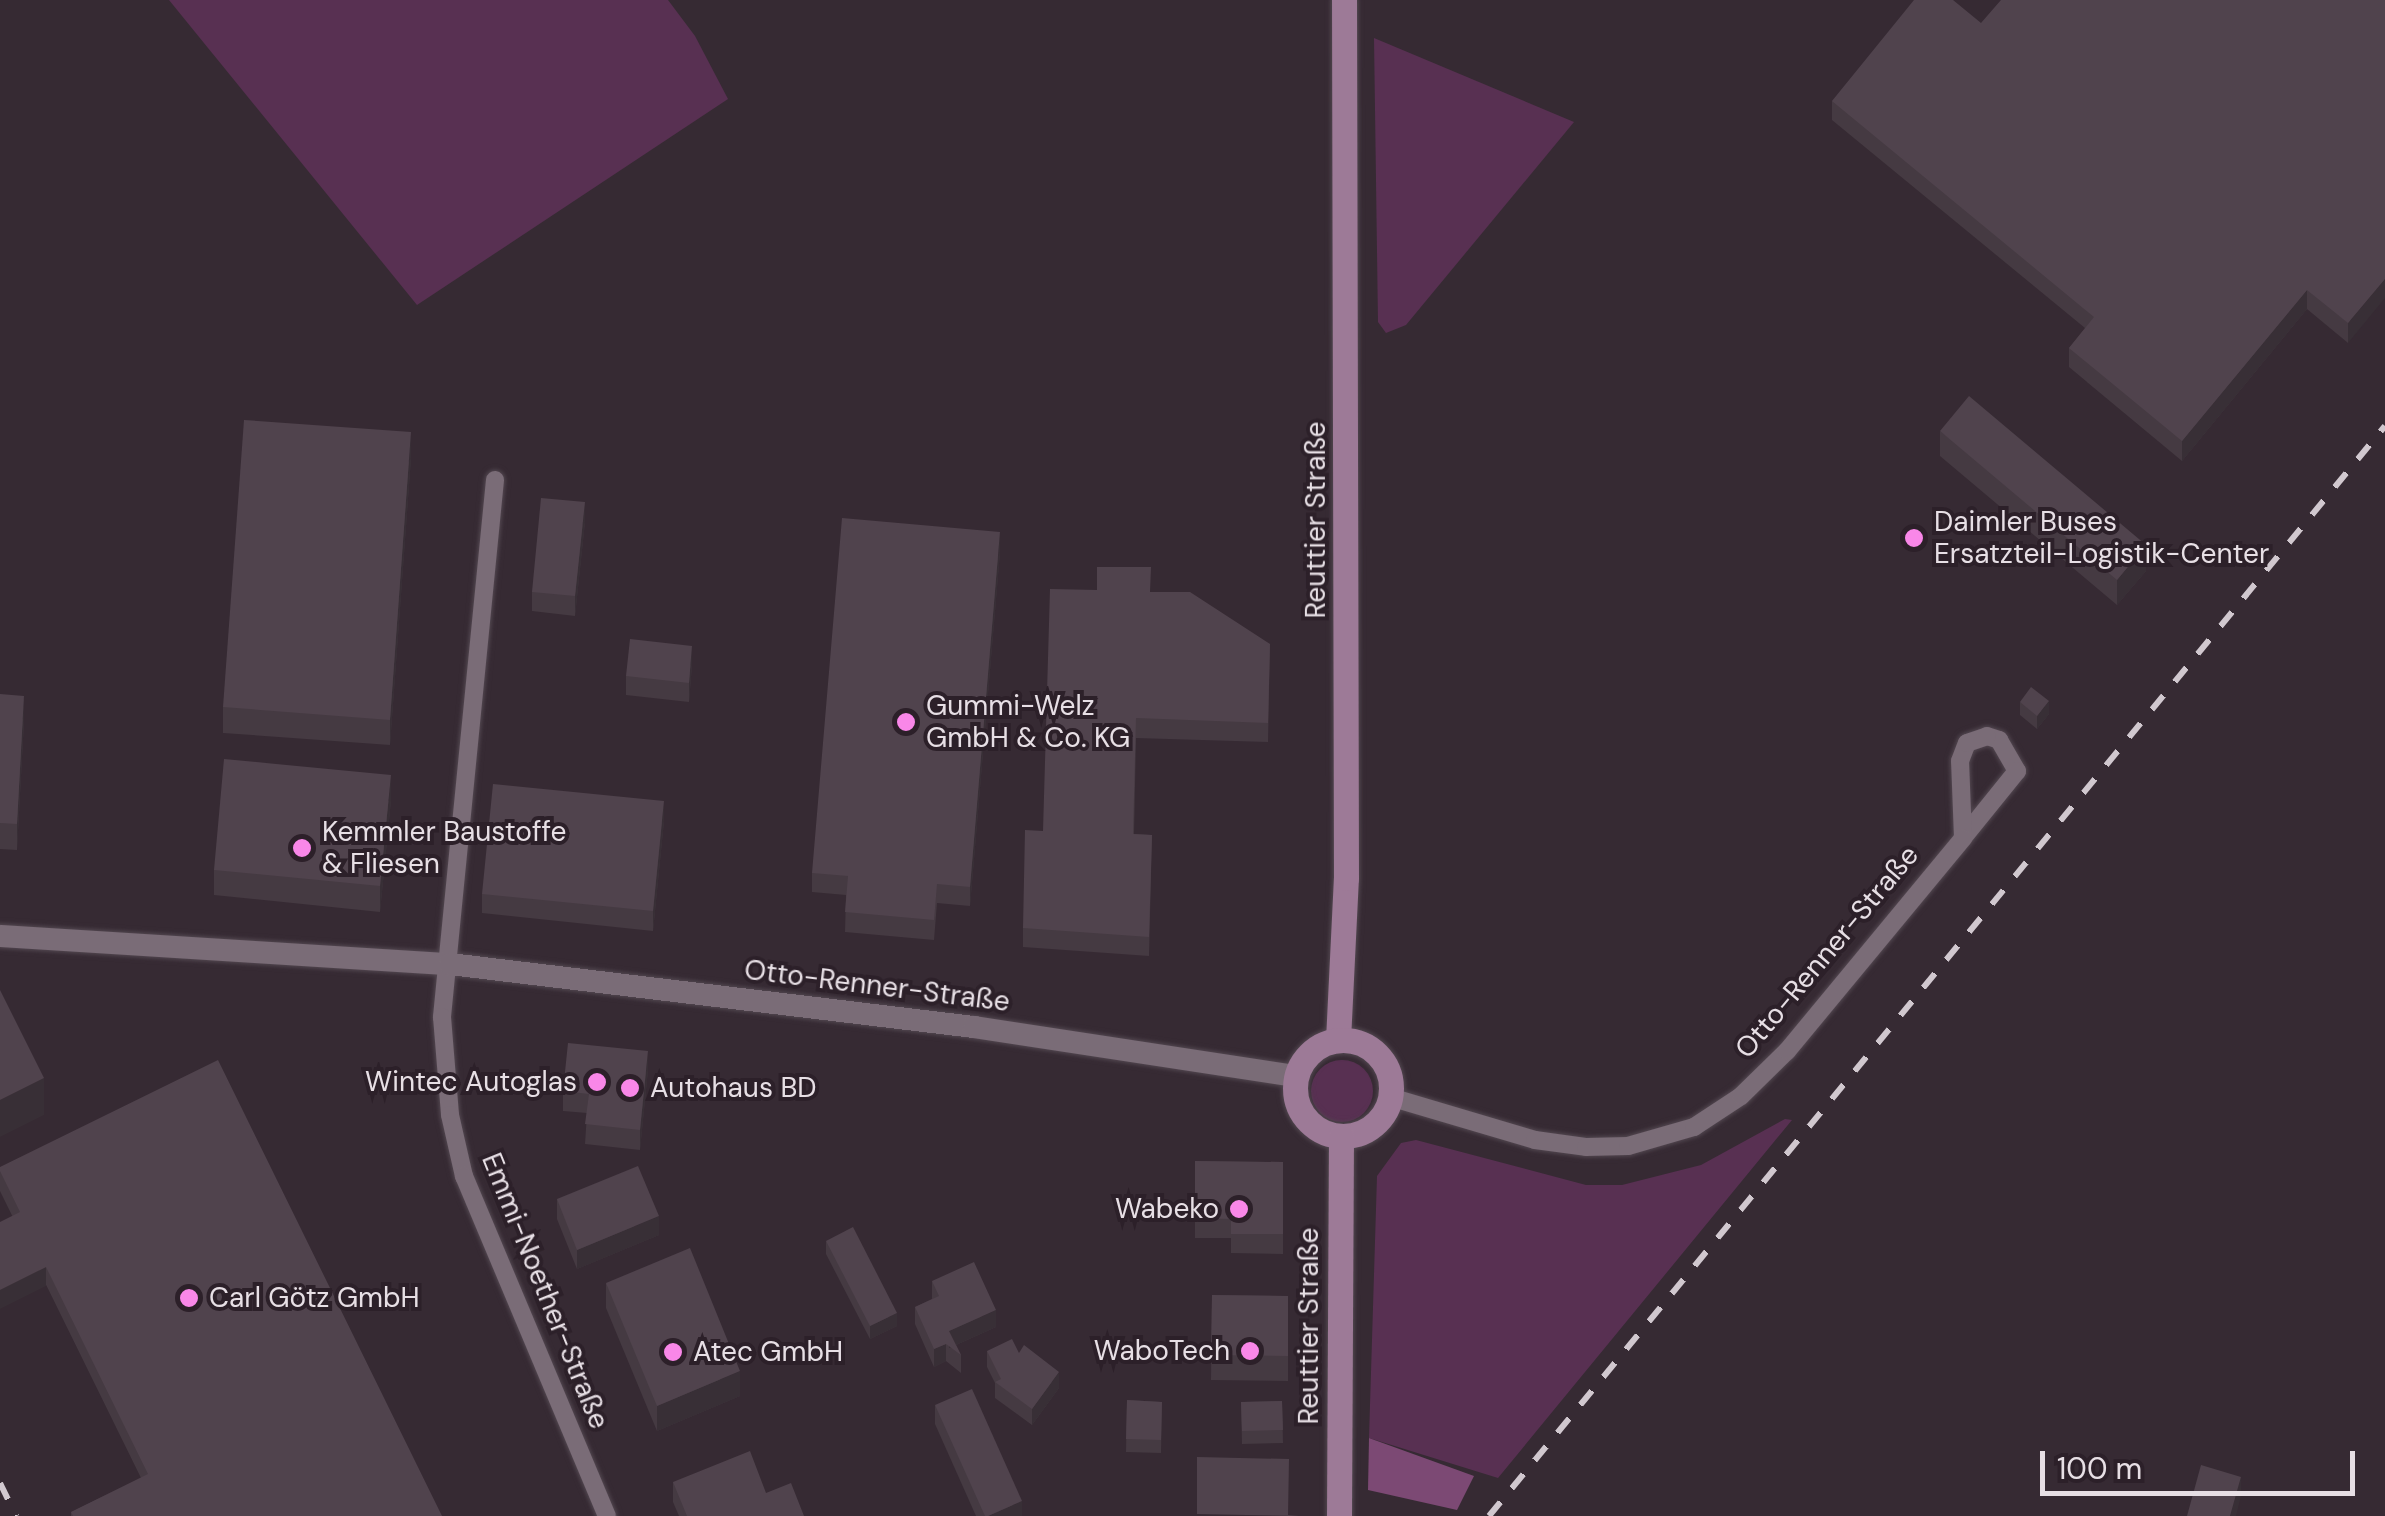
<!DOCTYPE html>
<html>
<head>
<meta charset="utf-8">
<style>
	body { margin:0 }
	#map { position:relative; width:2385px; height:1516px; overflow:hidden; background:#362a33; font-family:"DM Sans",sans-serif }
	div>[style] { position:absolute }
	.green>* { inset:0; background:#583052 }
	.round { border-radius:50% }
	.forest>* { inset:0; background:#7c4974 }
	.roads { filter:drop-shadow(0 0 2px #524750) drop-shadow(0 0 2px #524750) }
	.minor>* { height:18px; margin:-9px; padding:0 9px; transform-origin:9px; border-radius:9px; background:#7a6c77 }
	.tertiary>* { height:22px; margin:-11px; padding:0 11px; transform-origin:11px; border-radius:11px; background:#7a6c77 }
	.secondary>* { height:25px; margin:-12.5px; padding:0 12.5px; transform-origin:12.5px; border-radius:12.5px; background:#9d7a97 }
	.secondary>.ring { margin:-12.5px; padding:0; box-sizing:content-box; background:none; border:25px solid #9d7a97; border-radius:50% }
	.rail>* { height:6px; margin-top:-3px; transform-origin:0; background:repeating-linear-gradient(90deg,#d1c8cf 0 18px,transparent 0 36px) }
	.wall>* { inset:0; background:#453a42 }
	.shaded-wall>* { inset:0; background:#382f36 }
	.building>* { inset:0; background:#50434d }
	.dots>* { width:28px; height:28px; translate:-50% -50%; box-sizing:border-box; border:5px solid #2c2029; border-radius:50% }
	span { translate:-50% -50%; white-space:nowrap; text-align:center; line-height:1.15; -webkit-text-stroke:8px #2c2029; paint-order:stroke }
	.street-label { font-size:28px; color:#e7dfe5 }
	.poi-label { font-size:28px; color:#e7dfe5 }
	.left { translate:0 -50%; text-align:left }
	.right { translate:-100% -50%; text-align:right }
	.scale { position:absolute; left:2040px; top:1451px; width:315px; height:45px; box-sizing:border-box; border:5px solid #e7dfe5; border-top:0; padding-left:12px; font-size:30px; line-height:35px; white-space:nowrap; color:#e7dfe5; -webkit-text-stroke:8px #2c2029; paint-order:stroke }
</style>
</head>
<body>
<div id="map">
	<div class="green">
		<div style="clip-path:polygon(169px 0,668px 0,695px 36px,728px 99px,417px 305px)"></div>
		<div style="clip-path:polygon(1374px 38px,1574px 122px,1406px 325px,1386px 333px,1378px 322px)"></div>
		<div class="round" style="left:1311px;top:1060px;width:62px;height:62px"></div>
		<div style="clip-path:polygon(1785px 1119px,1792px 1120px,1498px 1478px,1369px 1438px,1377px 1176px,1401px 1143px,1416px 1140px,1586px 1185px,1622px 1185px,1701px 1165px)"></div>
	</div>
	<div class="forest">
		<div style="clip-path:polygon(1369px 1438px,1474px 1476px,1457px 1510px,1368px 1490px)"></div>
	</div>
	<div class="roads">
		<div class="minor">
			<div style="left:495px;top:480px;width:540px;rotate:95.64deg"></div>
			<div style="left:442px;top:1017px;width:98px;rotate:85.3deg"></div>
			<div style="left:450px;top:1115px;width:63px;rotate:77.1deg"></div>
			<div style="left:464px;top:1176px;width:369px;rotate:67.2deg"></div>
			<div style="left:1987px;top:736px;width:13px;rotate:18deg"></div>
			<div style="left:1999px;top:740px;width:36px;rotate:60deg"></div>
			<div style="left:2017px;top:771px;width:86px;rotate:128.9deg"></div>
			<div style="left:1963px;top:838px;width:77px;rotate:-92.2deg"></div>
			<div style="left:1960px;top:761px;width:19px;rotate:-69deg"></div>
			<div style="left:1967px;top:743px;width:21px;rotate:-19deg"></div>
			<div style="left:1390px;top:1097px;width:151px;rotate:16.5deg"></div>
			<div style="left:1535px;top:1140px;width:51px;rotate:7.8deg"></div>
			<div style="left:1586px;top:1147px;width:42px;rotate:-1.4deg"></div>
			<div style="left:1628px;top:1146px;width:69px;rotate:-16.1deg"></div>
			<div style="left:1694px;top:1127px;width:56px;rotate:-33.4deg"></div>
			<div style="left:1741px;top:1096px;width:64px;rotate:-44.4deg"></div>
			<div style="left:1787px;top:1051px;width:276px;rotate:-50.4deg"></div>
		</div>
		<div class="tertiary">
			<div style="left:0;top:936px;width:451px;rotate:3.6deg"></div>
			<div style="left:450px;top:964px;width:528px;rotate:6.86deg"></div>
			<div style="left:974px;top:1027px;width:326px;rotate:8.7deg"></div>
		</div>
		<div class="secondary">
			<div style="left:1338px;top:1040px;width:162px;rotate:-87.2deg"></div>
			<div style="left:1346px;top:878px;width:878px;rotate:-90.13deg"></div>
			<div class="ring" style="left:1295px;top:1040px;width:71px;height:71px"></div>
			<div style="left:1339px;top:1516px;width:380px;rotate:-89.7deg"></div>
		</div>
	</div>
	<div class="rail">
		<div style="left:0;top:1483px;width:37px;rotate:64deg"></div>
		<div style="left:1489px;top:1516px;width:1411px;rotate:-50.58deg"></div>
	</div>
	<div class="wall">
		<div style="clip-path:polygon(2385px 0,2348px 343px,2307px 309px,2182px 461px,2069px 367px,2069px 348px,2085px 328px,1832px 120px,1832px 101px,1981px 23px)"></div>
		<div style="clip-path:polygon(1940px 431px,2146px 571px,2117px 605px,1940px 456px)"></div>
		<div style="clip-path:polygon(411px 458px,390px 745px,223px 733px,223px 707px)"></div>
		<div style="clip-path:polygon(585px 522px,575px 616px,532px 611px,532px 592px)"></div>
		<div style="clip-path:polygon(1000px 552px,970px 906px,937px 903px,934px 940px,845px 932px,846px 895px,812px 892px,812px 873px)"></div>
		<div style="clip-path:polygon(1150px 592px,1270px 644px,1268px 742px,1136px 738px,1134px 834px,1152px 835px,1149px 956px,1023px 947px,1023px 928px,1043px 831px)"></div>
		<div style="clip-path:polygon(692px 665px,689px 702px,626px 695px,626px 676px)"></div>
		<div style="clip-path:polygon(0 694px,24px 721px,17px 850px,0 849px)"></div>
		<div style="clip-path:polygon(2020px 702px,2049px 714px,2037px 729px,2020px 715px)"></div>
		<div style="clip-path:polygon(391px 800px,380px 912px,214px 895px,214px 870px)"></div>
		<div style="clip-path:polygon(664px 821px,653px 931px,482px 913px,482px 894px)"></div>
		<div style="clip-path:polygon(648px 1070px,640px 1150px,585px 1144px,587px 1113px,563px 1111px,563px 1091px)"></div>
		<div style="clip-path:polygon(1195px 1161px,1283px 1162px,1283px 1254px,1231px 1253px,1231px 1238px,1195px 1238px)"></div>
		<div style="clip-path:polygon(0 1167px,442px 1516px,71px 1516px,71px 1512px,141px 1478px,0 1191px)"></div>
		<div style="clip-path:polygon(557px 1199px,659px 1235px,577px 1269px,557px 1219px)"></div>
		<div style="clip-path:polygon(826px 1241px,897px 1326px,870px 1339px,826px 1254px)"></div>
		<div style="clip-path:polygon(932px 1281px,996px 1327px,956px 1345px,961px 1355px,961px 1373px,946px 1361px,934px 1367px,915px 1324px,915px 1307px,932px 1299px)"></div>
		<div style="clip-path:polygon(606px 1283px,740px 1396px,657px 1431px,606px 1308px)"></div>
		<div style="clip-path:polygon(1212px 1295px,1288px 1296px,1288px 1381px,1211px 1380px)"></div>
		<div style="clip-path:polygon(987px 1351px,1019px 1353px,1059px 1388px,1032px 1425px,995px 1398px,995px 1383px,987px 1367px)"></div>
		<div style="clip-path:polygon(1127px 1400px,1162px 1402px,1161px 1453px,1126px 1452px)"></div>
		<div style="clip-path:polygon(1282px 1401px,1283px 1443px,1242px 1444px,1241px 1402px)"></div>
		<div style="clip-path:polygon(935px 1405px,1022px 1516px,976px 1516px,935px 1424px)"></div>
		<div style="clip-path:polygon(673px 1482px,766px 1493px,804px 1516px,679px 1516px,673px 1502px)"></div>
	</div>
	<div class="shaded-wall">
		<div style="clip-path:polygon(2385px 279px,2385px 298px,2348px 343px,2348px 323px)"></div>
		<div style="clip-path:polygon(2307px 290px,2307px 309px,2182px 461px,2182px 441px)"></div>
		<div style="clip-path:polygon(411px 432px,411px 458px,390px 745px,390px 720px)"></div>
		<div style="clip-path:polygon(585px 502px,585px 522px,575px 616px,575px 596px)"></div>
		<div style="clip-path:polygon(1000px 532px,1000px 552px,970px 906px,970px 887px)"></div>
		<div style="clip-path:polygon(2146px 545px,2146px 571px,2117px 605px,2117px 580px)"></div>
		<div style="clip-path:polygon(692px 646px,692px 665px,689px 702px,689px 683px)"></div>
		<div style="clip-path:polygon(24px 696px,24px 721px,17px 850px,17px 824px)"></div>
		<div style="clip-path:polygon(2049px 701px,2049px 714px,2037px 729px,2037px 716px)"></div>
		<div style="clip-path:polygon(391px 775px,391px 800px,380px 912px,380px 886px)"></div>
		<div style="clip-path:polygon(664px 801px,664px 821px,653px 931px,653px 911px)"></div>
		<div style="clip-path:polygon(648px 1051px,648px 1070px,640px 1150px,640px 1130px)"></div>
		<div style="clip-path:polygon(44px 1078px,44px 1115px,0 1137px,0 1100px)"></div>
		<div style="clip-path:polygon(659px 1216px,659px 1235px,577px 1269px,577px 1250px)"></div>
		<div style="clip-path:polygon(46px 1267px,46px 1286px,0 1309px,0 1290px)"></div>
		<div style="clip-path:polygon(996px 1310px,996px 1327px,949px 1348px,949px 1331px)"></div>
		<div style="clip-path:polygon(897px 1313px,897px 1326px,870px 1339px,870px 1326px)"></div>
		<div style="clip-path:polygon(946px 1344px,946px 1361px,934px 1367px,934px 1349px)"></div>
		<div style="clip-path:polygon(740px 1371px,740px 1396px,657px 1431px,657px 1406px)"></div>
		<div style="clip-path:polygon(1059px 1372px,1059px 1388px,1032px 1425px,1032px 1409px)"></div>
		<div style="clip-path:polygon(2241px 1477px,2241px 1496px,2236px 1516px,2230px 1516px)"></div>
		<div style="clip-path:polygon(1022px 1501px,1022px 1516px,988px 1516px)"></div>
	</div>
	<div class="building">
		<div style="clip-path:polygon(1914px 0,1953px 0,1981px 23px,2001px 0,2385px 0,2385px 279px,2348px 323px,2307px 290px,2182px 441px,2069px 348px,2094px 317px,1832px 101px)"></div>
		<div style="clip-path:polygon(1969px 396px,2146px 545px,2117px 580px,1940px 431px)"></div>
		<div style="clip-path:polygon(244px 420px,411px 432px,390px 720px,223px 707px)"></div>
		<div style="clip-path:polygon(541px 498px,585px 502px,575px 596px,532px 592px)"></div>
		<div style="clip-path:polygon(842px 518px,1000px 532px,970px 887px,937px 884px,934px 920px,845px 912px,848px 876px,812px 873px)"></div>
		<div style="clip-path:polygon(1097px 567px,1151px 567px,1150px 592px,1190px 592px,1270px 644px,1268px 723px,1136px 718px,1133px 834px,1152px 835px,1149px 937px,1023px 928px,1025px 830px,1043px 831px,1050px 589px,1097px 590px)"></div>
		<div style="clip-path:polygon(630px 639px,692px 646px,689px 683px,626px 676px)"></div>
		<div style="clip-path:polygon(2031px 687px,2049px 701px,2037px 716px,2020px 702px)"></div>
		<div style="clip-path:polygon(0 694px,24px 696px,17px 824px,0 823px)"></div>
		<div style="clip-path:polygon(224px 759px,391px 775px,380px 886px,214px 870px)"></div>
		<div style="clip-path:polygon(493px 784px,664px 801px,653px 911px,482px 894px)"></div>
		<div style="clip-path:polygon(0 990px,44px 1078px,0 1100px)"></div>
		<div style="clip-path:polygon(568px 1043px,648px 1051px,640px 1130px,585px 1124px,589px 1094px,563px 1091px)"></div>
		<div style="clip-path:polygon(218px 1060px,442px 1516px,73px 1516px,71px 1512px,148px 1474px,46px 1267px,0 1290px,0 1222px,20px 1212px,0 1171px,0 1167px)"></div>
		<div style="clip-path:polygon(1195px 1161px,1283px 1162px,1283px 1234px,1231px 1234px,1231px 1219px,1195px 1218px)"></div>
		<div style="clip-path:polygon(638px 1166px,659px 1216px,577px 1250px,557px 1199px)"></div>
		<div style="clip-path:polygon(853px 1227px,897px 1313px,870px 1326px,826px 1241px)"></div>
		<div style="clip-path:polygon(690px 1248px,740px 1371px,657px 1406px,606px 1283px)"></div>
		<div style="clip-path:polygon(974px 1262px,996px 1310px,949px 1331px,961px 1355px,946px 1344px,934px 1349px,915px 1307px,939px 1296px,932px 1281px)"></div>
		<div style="clip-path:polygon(1212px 1295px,1288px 1296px,1288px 1356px,1211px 1355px)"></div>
		<div style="clip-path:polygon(1012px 1339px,1019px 1353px,1024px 1345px,1059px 1372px,1032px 1409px,995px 1382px,1001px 1379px,987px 1351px)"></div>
		<div style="clip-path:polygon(972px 1389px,1022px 1501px,988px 1516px,985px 1516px,935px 1405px)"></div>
		<div style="clip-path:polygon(1127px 1400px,1162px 1402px,1161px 1440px,1126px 1439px)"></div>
		<div style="clip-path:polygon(1282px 1401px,1283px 1430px,1242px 1431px,1241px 1402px)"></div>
		<div style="clip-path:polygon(750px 1451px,766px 1493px,791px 1483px,804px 1516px,687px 1516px,673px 1482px)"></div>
		<div style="clip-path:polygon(1197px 1457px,1289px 1459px,1288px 1515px,1299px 1516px,1197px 1514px)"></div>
		<div style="clip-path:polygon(2201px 1465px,2241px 1477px,2230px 1516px,2187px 1516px)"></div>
	</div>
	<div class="dots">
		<div style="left:1914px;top:538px;background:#f987e8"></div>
		<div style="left:906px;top:722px;background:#f987e8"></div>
		<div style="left:302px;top:848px;background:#f987e8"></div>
		<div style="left:597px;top:1082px;background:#f987e8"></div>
		<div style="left:630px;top:1088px;background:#f987e8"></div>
		<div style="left:1239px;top:1209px;background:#f987e8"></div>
		<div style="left:189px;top:1298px;background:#f987e8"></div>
		<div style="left:1250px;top:1351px;background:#f987e8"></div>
		<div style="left:673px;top:1352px;background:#f987e8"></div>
	</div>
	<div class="street-label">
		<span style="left:1316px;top:520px;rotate:-90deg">Reuttier Straße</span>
		<span style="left:1827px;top:952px;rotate:-50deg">Otto-Renner-Straße</span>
		<span style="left:877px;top:986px;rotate:7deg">Otto-Renner-Straße</span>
		<span style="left:545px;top:1291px;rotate:68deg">Emmi-Noether-Straße</span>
		<span style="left:1309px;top:1326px;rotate:-90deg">Reuttier Straße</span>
	</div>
	<div class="poi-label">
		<span class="left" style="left:1934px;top:538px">Daimler Buses<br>Ersatzteil-Logistik-Center</span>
		<span class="left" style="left:926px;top:722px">Gummi-Welz<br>GmbH &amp; Co. KG</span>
		<span class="left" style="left:322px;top:848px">Kemmler Baustoffe<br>&amp; Fliesen</span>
		<span class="right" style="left:577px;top:1082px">Wintec Autoglas</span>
		<span class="left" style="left:650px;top:1088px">Autohaus BD</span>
		<span class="right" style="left:1219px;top:1209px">Wabeko</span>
		<span class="left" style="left:209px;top:1298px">Carl Götz GmbH</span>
		<span class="right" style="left:1230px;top:1351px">WaboTech</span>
		<span class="left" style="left:693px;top:1352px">Atec GmbH</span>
	</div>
	<div class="scale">100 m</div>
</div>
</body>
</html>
